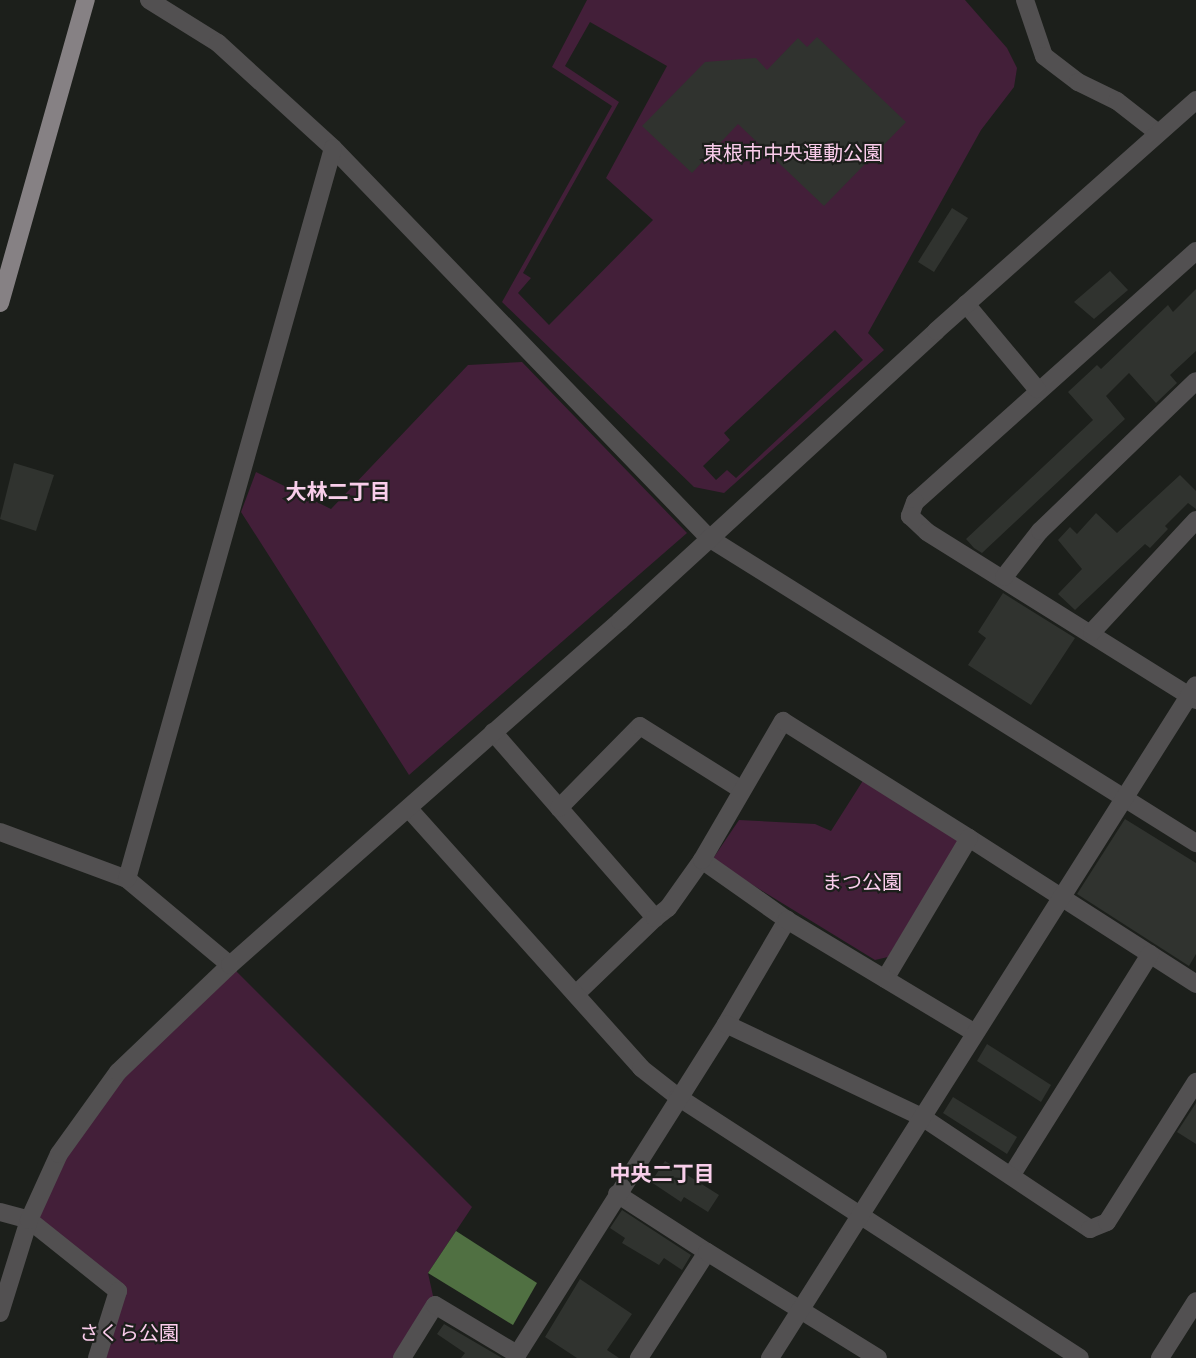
<!DOCTYPE html>
<html>
<head>
<meta charset="utf-8">
<style>
	body { margin:0 }
	#map { position:relative; width:1196px; height:1358px; overflow:hidden; background:#1c1f1b; font-family:Cabin,"Noto Sans JP",sans-serif }
	div>[style] { position:absolute }
	.green>* { inset:0; background:#431f39 }
	.water>* { inset:0; background:#507042 }
	.building>* { inset:0; background:#30332f }
	.minor>* { height:18px; margin:-9px; padding:0 9px; transform-origin:9px; border-radius:9px; background:#525051 }
	.major>* { height:18px; margin:-9px; padding:0 9px; transform-origin:9px; border-radius:9px; background:#868184 }
	span { translate:-50% -50%; white-space:nowrap; text-align:center; line-height:1.15; -webkit-text-stroke:4.5px #1c1f1b; paint-order:stroke }
	.park-label { font-size:20px; color:#fbcdec }
	.neighbourhood-label { font-size:21px; color:#f8ceea; font-weight:700 }
</style>
</head>
<body>
<div id="map">
	<div class="green">
		<div style="clip-path:polygon(evenodd,587px 0,965px 0,1007px 48px,1017px 68px,1014px 87px,981px 130px,868px 333px,884px 350px,724px 493px,694px 487px,502px 302px,612px 106px,552px 67px,587px 0,590px 22px,667px 66px,606px 178px,653px 220px,549px 325px,518px 293px,531px 278px,523px 273px,619px 102px,565px 66px,590px 22px,587px 0,835px 330px,863px 360px,736px 478px,727px 470px,716px 480px,703px 466px,730px 440px,724px 433px,835px 330px)"></div>
		<div style="clip-path:polygon(522px 362px,687px 533px,409px 775px,241px 512px,256px 472px,331px 509px,468px 365px)"></div>
		<div style="clip-path:polygon(864px 779px,960px 838px,888px 957px,875px 960px,712px 860px,739px 820px,815px 824px,831px 831px)"></div>
		<div style="clip-path:polygon(230px 965px,472px 1207px,428px 1273px,435px 1305px,402px 1358px,97px 1358px,118px 1291px,29px 1220px,93px 1104px)"></div>
	</div>
	<div class="water">
		<div style="clip-path:polygon(456px 1231px,537px 1283px,513px 1325px,428px 1273px)"></div>
	</div>
	<div class="building">
		<div style="clip-path:polygon(817px 37px,906px 122px,824px 206px,738px 124px,692px 173px,642px 126px,705px 62px,756px 58px,767px 70px,798px 38px,807px 47px)"></div>
		<div style="clip-path:polygon(952px 208px,968px 218px,934px 272px,918px 262px)"></div>
		<div style="clip-path:polygon(1110px 271px,1128px 290px,1094px 319px,1074px 302px)"></div>
		<div style="clip-path:polygon(1196px 289px,1196px 351px,1170px 375px,1177px 383px,1156px 403px,1129px 373px,1106px 396px,1125px 419px,982px 553px,974px 548px,966px 539px,1093px 420px,1068px 392px,1097px 365px,1101px 369px,1168px 305px,1173px 312px)"></div>
		<div style="clip-path:polygon(14px 463px,54px 475px,36px 531px,0 519px)"></div>
		<div style="clip-path:polygon(1180px 475px,1196px 491px,1196px 509px,1188px 503px,1165px 526px,1168px 529px,1150px 548px,1145px 544px,1075px 610px,1058px 594px,1082px 569px,1058px 540px,1070px 527px,1077px 534px,1096px 513px,1117px 533px)"></div>
		<div style="clip-path:polygon(1003px 593px,1075px 638px,1031px 705px,968px 665px,986px 638px,978px 632px)"></div>
		<div style="clip-path:polygon(1125px 819px,1196px 863px,1196px 954px,1189px 966px,1077px 894px)"></div>
		<div style="clip-path:polygon(987px 1044px,1051px 1085px,1041px 1102px,977px 1061px)"></div>
		<div style="clip-path:polygon(953px 1097px,1017px 1137px,1007px 1154px,943px 1113px)"></div>
		<div style="clip-path:polygon(1196px 1103px,1196px 1144px,1177px 1132px)"></div>
		<div style="clip-path:polygon(665px 1161px,719px 1195px,708px 1212px,684px 1197px,681px 1202px,651px 1182px)"></div>
		<div style="clip-path:polygon(622px 1210px,691px 1255px,682px 1270px,664px 1258px,659px 1265px,622px 1243px,625px 1238px,610px 1228px)"></div>
		<div style="clip-path:polygon(580px 1279px,632px 1314px,607px 1350px,619px 1358px,577px 1358px,545px 1337px)"></div>
		<div style="clip-path:polygon(444px 1324px,502px 1358px,461px 1358px,465px 1353px,437px 1334px)"></div>
	</div>
	<div class="minor">
		<div style="left:149px;top:0;width:81px;rotate:31.9deg"></div>
		<div style="left:218px;top:43px;width:156px;rotate:42.4deg"></div>
		<div style="left:333px;top:148px;width:542px;rotate:46.05deg"></div>
		<div style="left:709px;top:538px;width:575px;rotate:32.06deg"></div>
		<div style="left:1025px;top:0;width:59px;rotate:71.3deg"></div>
		<div style="left:1044px;top:56px;width:43px;rotate:37.4deg"></div>
		<div style="left:1078px;top:82px;width:43px;rotate:26deg"></div>
		<div style="left:1117px;top:101px;width:52px;rotate:38deg"></div>
		<div style="left:1196px;top:251px;width:377px;rotate:138.2deg"></div>
		<div style="left:915px;top:502px;width:15px;rotate:110deg"></div>
		<div style="left:910px;top:516px;width:23px;rotate:43deg"></div>
		<div style="left:927px;top:532px;width:317px;rotate:32deg"></div>
		<div style="left:966px;top:304px;width:111px;rotate:50.1deg"></div>
		<div style="left:1004px;top:577px;width:58px;rotate:-52deg"></div>
		<div style="left:1040px;top:531px;width:216px;rotate:-43.9deg"></div>
		<div style="left:1092px;top:632px;width:153px;rotate:-47.1deg"></div>
		<div style="left:493px;top:732px;width:247px;rotate:48.9deg"></div>
		<div style="left:655px;top:918px;width:110px;rotate:136.1deg"></div>
		<div style="left:559px;top:808px;width:115px;rotate:-45.4deg"></div>
		<div style="left:640px;top:726px;width:120px;rotate:32.1deg"></div>
		<div style="left:409px;top:809px;width:348px;rotate:48.1deg"></div>
		<div style="left:641px;top:1068px;width:47px;rotate:38.1deg"></div>
		<div style="left:678px;top:1097px;width:479px;rotate:33deg"></div>
		<div style="left:0;top:832px;width:135px;rotate:20.3deg"></div>
		<div style="left:127px;top:879px;width:134px;rotate:39.9deg"></div>
		<div style="left:969px;top:838px;width:270px;rotate:32.7deg"></div>
		<div style="left:127px;top:879px;width:759px;rotate:-74.26deg"></div>
		<div style="left:655px;top:918px;width:16px;rotate:-38deg"></div>
		<div style="left:668px;top:908px;width:59px;rotate:-54.7deg"></div>
		<div style="left:787px;top:920px;width:104px;rotate:-144.8deg"></div>
		<div style="left:702px;top:860px;width:161px;rotate:-59.8deg"></div>
		<div style="left:783px;top:721px;width:220px;rotate:32.2deg"></div>
		<div style="left:969px;top:838px;width:164px;rotate:120.8deg"></div>
		<div style="left:726px;top:1024px;width:121px;rotate:-59.6deg"></div>
		<div style="left:787px;top:920px;width:219px;rotate:31deg"></div>
		<div style="left:1011px;top:1176px;width:262px;rotate:-57.9deg"></div>
		<div style="left:617px;top:1194px;width:107px;rotate:32.8deg"></div>
		<div style="left:707px;top:1252px;width:126px;rotate:122.7deg"></div>
		<div style="left:0;top:1212px;width:30px;rotate:15deg"></div>
		<div style="left:29px;top:1220px;width:114px;rotate:38.6deg"></div>
		<div style="left:118px;top:1291px;width:70px;rotate:107.4deg"></div>
		<div style="left:707px;top:1252px;width:201px;rotate:31.8deg"></div>
		<div style="left:0;top:1313px;width:97px;rotate:-72.7deg"></div>
		<div style="left:29px;top:1220px;width:72px;rotate:-65.6deg"></div>
		<div style="left:59px;top:1154px;width:101px;rotate:-54.3deg"></div>
		<div style="left:118px;top:1072px;width:155px;rotate:-43.7deg"></div>
		<div style="left:230px;top:965px;width:520px;rotate:-41.41deg"></div>
		<div style="left:620px;top:621px;width:429px;rotate:-42.5deg"></div>
		<div style="left:936px;top:331px;width:348px;rotate:-41.6deg"></div>
		<div style="left:402px;top:1358px;width:62px;rotate:-58.1deg"></div>
		<div style="left:435px;top:1305px;width:96px;rotate:30.9deg"></div>
		<div style="left:515px;top:1358px;width:395px;rotate:-57.7deg"></div>
		<div style="left:726px;top:1024px;width:217px;rotate:25.4deg"></div>
		<div style="left:922px;top:1117px;width:202px;rotate:33.7deg"></div>
		<div style="left:1090px;top:1229px;width:18px;rotate:-22deg"></div>
		<div style="left:1107px;top:1222px;width:166px;rotate:-57.6deg"></div>
		<div style="left:770px;top:1358px;width:796px;rotate:-57.67deg"></div>
		<div style="left:1160px;top:1358px;width:67px;rotate:-57.7deg"></div>
	</div>
	<div class="major">
		<div style="left:0;top:303px;width:315px;rotate:-74.2deg"></div>
	</div>
	<div class="park-label">
		<span style="left:793px;top:153px">東根市中央運動公園</span>
		<span style="left:862px;top:882px">まつ公園</span>
		<span style="left:129px;top:1333px">さくら公園</span>
	</div>
	<div class="neighbourhood-label">
		<span style="left:338px;top:492px">大林二丁目</span>
		<span style="left:662px;top:1174px">中央二丁目</span>
	</div>
</div>
</body>
</html>
